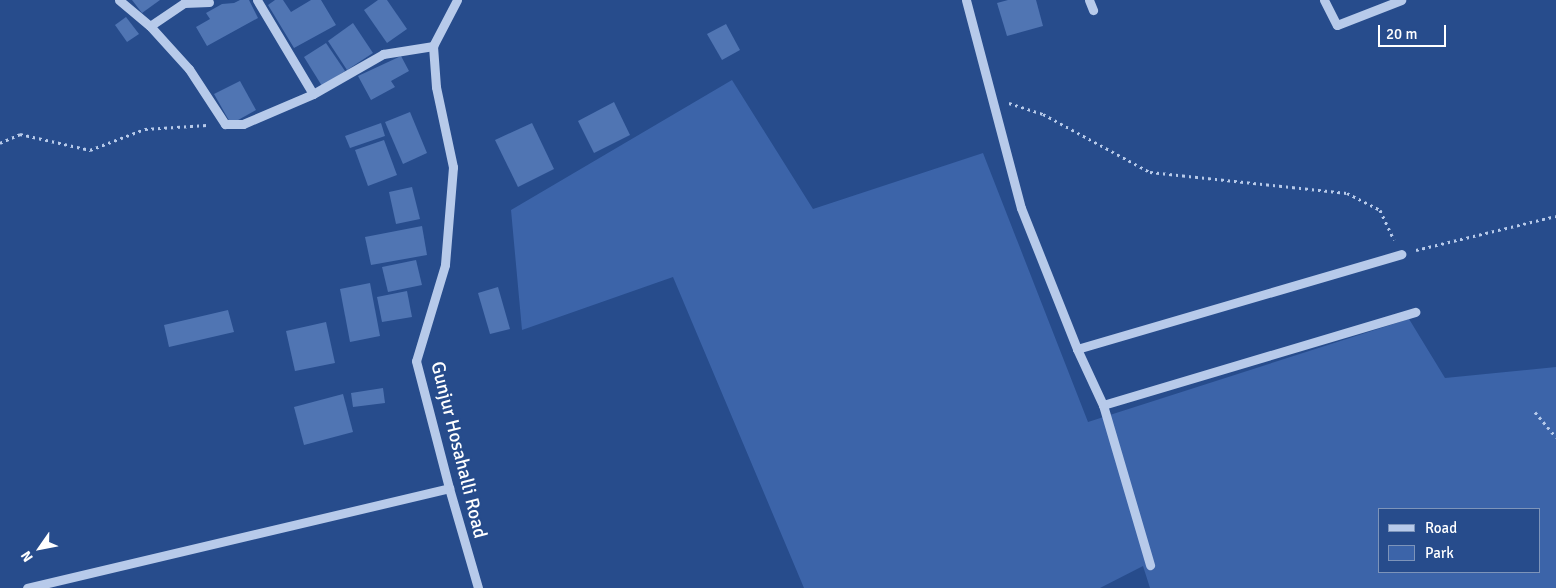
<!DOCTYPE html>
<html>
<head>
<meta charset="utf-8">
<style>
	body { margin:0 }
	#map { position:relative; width:1556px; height:588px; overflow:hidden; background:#274c8c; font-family:Signika,sans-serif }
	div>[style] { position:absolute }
	.green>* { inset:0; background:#3c64a9 }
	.building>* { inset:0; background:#5075b3 }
	.path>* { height:3px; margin-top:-1.5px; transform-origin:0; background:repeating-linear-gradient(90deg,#b7caea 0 2.5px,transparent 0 6.5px) }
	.minor>* { height:9px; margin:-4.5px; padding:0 4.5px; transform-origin:4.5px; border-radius:4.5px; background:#b7caea }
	span { translate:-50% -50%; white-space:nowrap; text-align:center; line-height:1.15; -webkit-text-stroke:4px #274c8c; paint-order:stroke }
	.street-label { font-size:19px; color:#fff }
	.legend { position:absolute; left:1378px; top:508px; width:162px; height:65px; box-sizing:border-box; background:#274c8c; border:1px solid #7d94ba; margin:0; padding:6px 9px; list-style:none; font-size:15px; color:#fff }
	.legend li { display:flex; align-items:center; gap:10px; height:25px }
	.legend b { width:25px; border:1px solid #7d94ba }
	.north { position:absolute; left:15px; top:523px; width:50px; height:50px; -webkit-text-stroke:4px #274c8c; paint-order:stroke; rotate:237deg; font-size:14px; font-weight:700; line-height:20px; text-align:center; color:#fff }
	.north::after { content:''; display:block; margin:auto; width:18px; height:22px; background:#fff; clip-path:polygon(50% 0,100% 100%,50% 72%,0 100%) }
	.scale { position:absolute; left:1378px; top:25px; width:68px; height:22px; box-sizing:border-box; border:2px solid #fff; border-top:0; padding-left:6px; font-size:15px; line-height:18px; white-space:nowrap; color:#fff; -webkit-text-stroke:4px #274c8c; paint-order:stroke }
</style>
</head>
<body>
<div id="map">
	<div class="green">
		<div style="clip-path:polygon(evenodd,732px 80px,813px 209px,983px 153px,1088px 422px,1409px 319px,1445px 378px,1556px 367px,1556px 588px,1150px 588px,1143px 566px,1100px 588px,804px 588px,673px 277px,522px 330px,511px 210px,732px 80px,1380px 509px,1540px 509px,1540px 572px,1380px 572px,1380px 509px)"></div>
	</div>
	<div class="building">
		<div style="clip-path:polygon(132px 0,160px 0,142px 13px)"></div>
		<div style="clip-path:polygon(240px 0,249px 0,258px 18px,207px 46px,196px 27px,210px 19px,206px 13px,222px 4px,234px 3px)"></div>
		<div style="clip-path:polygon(275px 0,283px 0,291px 12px,311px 0,321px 0,336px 25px,294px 48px,268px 5px)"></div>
		<div style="clip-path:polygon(378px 0,387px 0,407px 29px,387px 43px,364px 10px)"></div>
		<div style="clip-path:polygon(1008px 0,1036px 0,1043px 26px,1007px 36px,997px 3px)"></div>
		<div style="clip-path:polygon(126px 17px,139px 34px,127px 42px,115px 25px)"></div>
		<div style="clip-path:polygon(353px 23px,373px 53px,347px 70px,328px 41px)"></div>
		<div style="clip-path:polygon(726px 24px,740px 50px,722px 60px,707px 34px)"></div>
		<div style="clip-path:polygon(326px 43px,345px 71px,322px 86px,304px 57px)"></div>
		<div style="clip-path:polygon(401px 56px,409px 71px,391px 81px,395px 87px,371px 100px,358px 76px)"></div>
		<div style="clip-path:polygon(240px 81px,256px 110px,231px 124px,214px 94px)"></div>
		<div style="clip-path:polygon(614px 102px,630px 135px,594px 153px,578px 121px)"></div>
		<div style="clip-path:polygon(410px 112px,427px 153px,403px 164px,385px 122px)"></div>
		<div style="clip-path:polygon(381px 123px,385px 136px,350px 148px,345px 136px)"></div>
		<div style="clip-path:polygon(532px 123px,554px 169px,518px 187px,495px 140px)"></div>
		<div style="clip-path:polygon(384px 140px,397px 175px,368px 186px,355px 150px)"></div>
		<div style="clip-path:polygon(412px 187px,420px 219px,396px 224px,389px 192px)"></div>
		<div style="clip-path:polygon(422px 226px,427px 255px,371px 265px,365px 237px)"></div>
		<div style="clip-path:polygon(416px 260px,422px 285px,388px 292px,382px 267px)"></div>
		<div style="clip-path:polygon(370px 283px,380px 336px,350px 342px,340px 289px)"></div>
		<div style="clip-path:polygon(498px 287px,510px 329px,490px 334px,478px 293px)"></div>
		<div style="clip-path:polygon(407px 291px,412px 317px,382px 322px,377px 297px)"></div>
		<div style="clip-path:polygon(228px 310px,234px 332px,169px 347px,164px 325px)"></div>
		<div style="clip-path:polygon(326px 322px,335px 363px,295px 371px,286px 331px)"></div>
		<div style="clip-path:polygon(383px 388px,385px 403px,353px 407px,351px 393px)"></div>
		<div style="clip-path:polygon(343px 394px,353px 432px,304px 445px,294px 407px)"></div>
	</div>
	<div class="path">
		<div style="left:1009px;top:103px;width:36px;rotate:18deg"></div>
		<div style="left:1043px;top:114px;width:122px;rotate:28.5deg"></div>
		<div style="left:1150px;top:172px;width:198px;rotate:6.1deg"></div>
		<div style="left:1347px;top:193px;width:37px;rotate:27deg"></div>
		<div style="left:1380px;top:210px;width:33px;rotate:65deg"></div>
		<div style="left:0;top:143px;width:22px;rotate:-24deg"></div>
		<div style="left:20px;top:134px;width:72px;rotate:12.9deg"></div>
		<div style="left:90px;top:150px;width:59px;rotate:-20.9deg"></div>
		<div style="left:145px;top:129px;width:62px;rotate:-3.7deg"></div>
		<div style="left:1416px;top:250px;width:144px;rotate:-13.7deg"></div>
		<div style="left:1535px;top:412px;width:33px;rotate:50deg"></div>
	</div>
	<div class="minor">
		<div style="left:119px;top:0;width:40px;rotate:40deg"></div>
		<div style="left:150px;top:26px;width:58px;rotate:47.8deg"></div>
		<div style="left:189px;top:69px;width:66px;rotate:56.8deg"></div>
		<div style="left:225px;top:124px;width:18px"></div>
		<div style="left:243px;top:124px;width:76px;rotate:-23.2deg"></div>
		<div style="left:313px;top:94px;width:81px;rotate:-29.7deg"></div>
		<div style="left:383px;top:54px;width:51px;rotate:-9.1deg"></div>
		<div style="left:257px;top:0;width:109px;rotate:59.2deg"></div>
		<div style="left:457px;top:0;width:52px;rotate:117.6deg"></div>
		<div style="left:433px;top:46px;width:41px;rotate:85.8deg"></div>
		<div style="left:436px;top:87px;width:82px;rotate:78deg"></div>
		<div style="left:453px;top:167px;width:98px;rotate:94.7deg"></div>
		<div style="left:445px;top:265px;width:100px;rotate:106.8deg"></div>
		<div style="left:416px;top:361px;width:131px;rotate:75.4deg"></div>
		<div style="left:449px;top:488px;width:104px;rotate:73.8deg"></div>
		<div style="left:966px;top:0;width:215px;rotate:75.2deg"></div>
		<div style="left:1021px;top:208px;width:152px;rotate:68.3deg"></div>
		<div style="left:1077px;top:349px;width:62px;rotate:65.1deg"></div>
		<div style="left:1103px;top:405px;width:167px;rotate:73.6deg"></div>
		<div style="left:1089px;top:0;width:11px;rotate:68deg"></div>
		<div style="left:1324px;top:0;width:28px;rotate:63deg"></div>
		<div style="left:1337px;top:25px;width:69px;rotate:-21.3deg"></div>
		<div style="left:150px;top:26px;width:41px;rotate:-34.1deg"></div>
		<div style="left:184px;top:3px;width:25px;rotate:-2deg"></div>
		<div style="left:1077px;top:349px;width:338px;rotate:-16.3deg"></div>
		<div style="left:1103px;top:405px;width:326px;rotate:-16.6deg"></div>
		<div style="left:27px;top:588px;width:434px;rotate:-13.3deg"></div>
	</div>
	<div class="street-label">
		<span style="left:458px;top:450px;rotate:76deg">Gunjur Hosahalli Road</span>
	</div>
	<ul class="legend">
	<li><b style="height:6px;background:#b7caea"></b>Road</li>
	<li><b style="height:14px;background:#3c64a9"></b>Park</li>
	</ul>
	<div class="north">N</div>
	<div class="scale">20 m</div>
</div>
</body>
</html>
